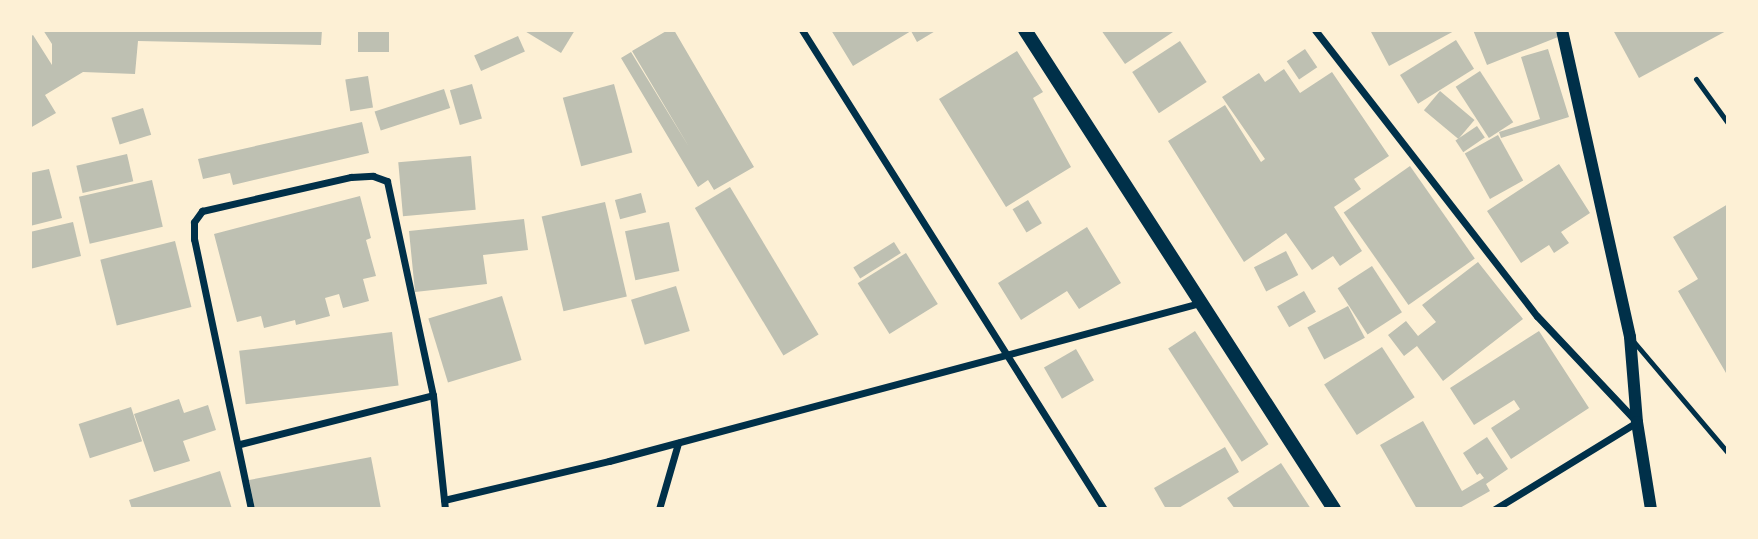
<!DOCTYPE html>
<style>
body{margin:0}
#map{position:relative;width:1758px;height:539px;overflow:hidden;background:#fdf0d5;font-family:"Space Grotesk",sans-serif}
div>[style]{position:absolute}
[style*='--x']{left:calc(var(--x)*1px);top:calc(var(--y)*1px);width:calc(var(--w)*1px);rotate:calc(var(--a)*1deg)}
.building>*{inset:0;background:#bec0b2;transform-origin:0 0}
.service>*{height:5px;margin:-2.5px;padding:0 2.5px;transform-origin:2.5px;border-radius:2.5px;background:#003049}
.minor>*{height:7px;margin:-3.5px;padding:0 3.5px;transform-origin:3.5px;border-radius:3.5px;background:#003049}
.tertiary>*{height:12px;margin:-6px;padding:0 6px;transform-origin:6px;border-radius:6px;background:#003049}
.secondary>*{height:14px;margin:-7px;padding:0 7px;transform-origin:7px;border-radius:7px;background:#003049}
span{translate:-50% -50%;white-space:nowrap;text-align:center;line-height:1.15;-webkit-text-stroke:5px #fdf0d5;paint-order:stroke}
.frame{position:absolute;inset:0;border:32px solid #fdf0d5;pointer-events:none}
</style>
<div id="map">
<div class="building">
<i style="clip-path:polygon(43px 30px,322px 30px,321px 45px,138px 41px,135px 74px,83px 72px,45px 95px,56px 113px,30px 128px,30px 37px,33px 35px,52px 65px,52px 44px)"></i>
<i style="left:358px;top:30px;width:31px;height:22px"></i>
<i style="clip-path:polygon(523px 30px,575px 30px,561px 53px)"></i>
<i style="clip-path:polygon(668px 30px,674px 30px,754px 167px,714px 190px,708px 180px,698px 187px,621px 58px,631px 52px,689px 147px,632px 51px)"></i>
<i style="clip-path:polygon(831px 30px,937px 30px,917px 42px,911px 31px,853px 66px)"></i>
<i style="clip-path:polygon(1101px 30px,1176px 30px,1125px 64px)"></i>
<i style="clip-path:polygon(1370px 30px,1456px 30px,1389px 66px)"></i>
<i style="clip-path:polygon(1473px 30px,1555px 30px,1558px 37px,1487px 65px)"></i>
<i style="clip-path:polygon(1613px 30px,1728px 30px,1639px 78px)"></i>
<i style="left:518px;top:36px;width:17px;height:48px;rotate:66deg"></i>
<i style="left:1456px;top:40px;width:34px;height:66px;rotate:58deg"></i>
<i style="left:1180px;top:41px;width:49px;height:57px;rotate:57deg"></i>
<i style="left:1305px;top:49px;width:22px;height:22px;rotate:56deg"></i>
<i style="clip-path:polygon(1548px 49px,1569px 117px,1501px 138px,1499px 132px,1540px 119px,1521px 57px)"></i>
<i style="clip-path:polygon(1017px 51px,1043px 92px,1033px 98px,1071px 167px,1006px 207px,939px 99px)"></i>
<i style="clip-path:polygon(1284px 69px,1300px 93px,1332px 72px,1389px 156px,1354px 179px,1361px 189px,1334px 207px,1362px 251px,1340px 266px,1333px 256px,1312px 270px,1286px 233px,1244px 262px,1168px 141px,1225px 105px,1261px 162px,1265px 159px,1222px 97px,1259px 73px,1265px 82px)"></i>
<i style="left:1480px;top:71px;width:61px;height:29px;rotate:57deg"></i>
<i style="left:368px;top:76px;width:32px;height:23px;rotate:81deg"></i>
<i style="left:472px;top:84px;width:36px;height:23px;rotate:74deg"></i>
<i style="left:614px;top:84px;width:71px;height:53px;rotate:75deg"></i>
<i style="left:444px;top:89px;width:20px;height:73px;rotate:72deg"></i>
<i style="left:1440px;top:91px;width:45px;height:25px;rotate:40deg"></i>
<i style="left:143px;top:108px;width:28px;height:33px;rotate:73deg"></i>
<i style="clip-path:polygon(362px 122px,369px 153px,233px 185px,230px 173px,203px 179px,198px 159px)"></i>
<i style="left:1477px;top:126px;width:14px;height:26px;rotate:56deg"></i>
<i style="left:1498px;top:135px;width:52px;height:38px;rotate:61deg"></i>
<i style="left:127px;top:154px;width:28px;height:52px;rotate:77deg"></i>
<i style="left:471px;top:156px;width:54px;height:73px;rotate:85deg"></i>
<i style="clip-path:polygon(1559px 164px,1590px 213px,1561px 232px,1569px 243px,1554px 253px,1549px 245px,1521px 263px,1487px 211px)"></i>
<i style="left:1410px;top:166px;width:113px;height:81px;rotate:55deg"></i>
<i style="clip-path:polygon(49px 169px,62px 218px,30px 226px,30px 173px)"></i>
<i style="left:152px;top:180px;width:48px;height:75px;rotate:77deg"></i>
<i style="left:730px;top:187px;width:172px;height:41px;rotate:59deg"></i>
<i style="left:641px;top:193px;width:20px;height:27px;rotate:75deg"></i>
<i style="clip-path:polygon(360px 196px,371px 238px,366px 240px,376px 276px,363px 279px,369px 301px,343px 308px,339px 294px,325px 298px,330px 316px,296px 325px,295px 320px,264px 328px,261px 316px,237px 322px,214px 234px)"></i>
<i style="left:1028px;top:200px;width:27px;height:18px;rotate:59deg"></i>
<i style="left:605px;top:202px;width:97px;height:65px;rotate:77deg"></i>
<i style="clip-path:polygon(1728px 204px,1728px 372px,1726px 373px,1678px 291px,1698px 279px,1673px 237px)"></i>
<i style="clip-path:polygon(524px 219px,528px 250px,483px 255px,487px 284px,415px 292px,409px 231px)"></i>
<i style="clip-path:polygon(73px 222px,81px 256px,30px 269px,30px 232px)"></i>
<i style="left:669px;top:222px;width:50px;height:45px;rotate:78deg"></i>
<i style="clip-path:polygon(1087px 227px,1121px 283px,1079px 309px,1067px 291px,1021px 320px,998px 283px)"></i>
<i style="left:175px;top:241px;width:68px;height:77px;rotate:76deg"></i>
<i style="left:894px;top:242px;width:13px;height:48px;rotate:58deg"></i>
<i style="left:1286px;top:251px;width:27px;height:36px;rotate:63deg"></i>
<i style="left:906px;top:253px;width:60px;height:57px;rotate:58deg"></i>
<i style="clip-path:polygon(1478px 262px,1523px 319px,1443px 381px,1417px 346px,1404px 356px,1388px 335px,1406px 321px,1418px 336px,1436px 322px,1422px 305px)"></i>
<i style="left:1372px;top:266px;width:55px;height:41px;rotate:57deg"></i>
<i style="left:676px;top:286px;width:47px;height:47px;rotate:73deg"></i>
<i style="left:1304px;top:291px;width:24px;height:31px;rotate:60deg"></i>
<i style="left:502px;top:296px;width:67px;height:77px;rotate:73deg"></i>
<i style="left:1348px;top:306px;width:36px;height:46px;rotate:62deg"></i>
<i style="left:1195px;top:331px;width:135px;height:32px;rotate:57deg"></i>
<i style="clip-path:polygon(1539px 331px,1589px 408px,1511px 459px,1491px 428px,1520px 409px,1514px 400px,1474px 425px,1450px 388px)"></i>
<i style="left:392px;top:332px;width:54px;height:154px;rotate:83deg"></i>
<i style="left:1382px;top:347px;width:60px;height:69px;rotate:57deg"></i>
<i style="left:1076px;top:349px;width:36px;height:37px;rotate:60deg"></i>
<i style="clip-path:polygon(179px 399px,184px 413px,208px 405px,216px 430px,183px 441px,190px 461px,154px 472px,134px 414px)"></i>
<i style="left:131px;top:407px;width:36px;height:55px;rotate:72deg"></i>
<i style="clip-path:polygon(1423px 421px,1462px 491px,1484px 478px,1480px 473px,1477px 475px,1463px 453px,1487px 437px,1508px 469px,1486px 484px,1490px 491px,1458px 509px,1417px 509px,1380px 445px)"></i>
<i style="clip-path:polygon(1225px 447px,1239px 472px,1177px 509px,1166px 509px,1154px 488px)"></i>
<i style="clip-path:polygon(371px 457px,381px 509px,255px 509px,249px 480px)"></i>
<i style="clip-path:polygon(1281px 463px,1311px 509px,1235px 509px,1227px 498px)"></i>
<i style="clip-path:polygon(220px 471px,232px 509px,132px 509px,129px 500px)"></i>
</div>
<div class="service">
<i style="--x:1696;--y:79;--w:54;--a:54"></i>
<i style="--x:1634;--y:342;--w:145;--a:49.7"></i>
</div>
<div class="minor">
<i style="--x:802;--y:30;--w:566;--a:57.77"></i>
<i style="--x:1315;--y:30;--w:362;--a:52.2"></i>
<i style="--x:1537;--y:316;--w:146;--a:46.7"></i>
<i style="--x:1637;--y:422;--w:167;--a:148.5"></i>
<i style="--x:240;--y:444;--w:199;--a:-14.2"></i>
<i style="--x:444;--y:500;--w:170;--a:-13.3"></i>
<i style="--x:609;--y:461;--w:612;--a:-14.97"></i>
<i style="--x:251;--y:509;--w:276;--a:-101.9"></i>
<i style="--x:194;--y:239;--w:17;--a:-90"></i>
<i style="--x:194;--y:222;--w:14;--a:-54"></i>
<i style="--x:202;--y:211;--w:153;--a:-12.9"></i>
<i style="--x:351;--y:177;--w:22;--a:-3"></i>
<i style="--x:373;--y:176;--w:15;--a:20"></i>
<i style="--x:387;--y:181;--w:219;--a:77.9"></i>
<i style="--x:433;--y:395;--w:115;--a:84"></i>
<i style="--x:659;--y:509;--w:69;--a:-73.9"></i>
</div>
<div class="tertiary">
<i style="--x:1562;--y:30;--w:314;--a:77.5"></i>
<i style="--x:1630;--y:337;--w:85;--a:85.3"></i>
<i style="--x:1637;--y:422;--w:88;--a:80.9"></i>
</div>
<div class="secondary">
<i style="--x:1025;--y:30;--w:570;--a:57.17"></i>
</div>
<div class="frame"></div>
</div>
